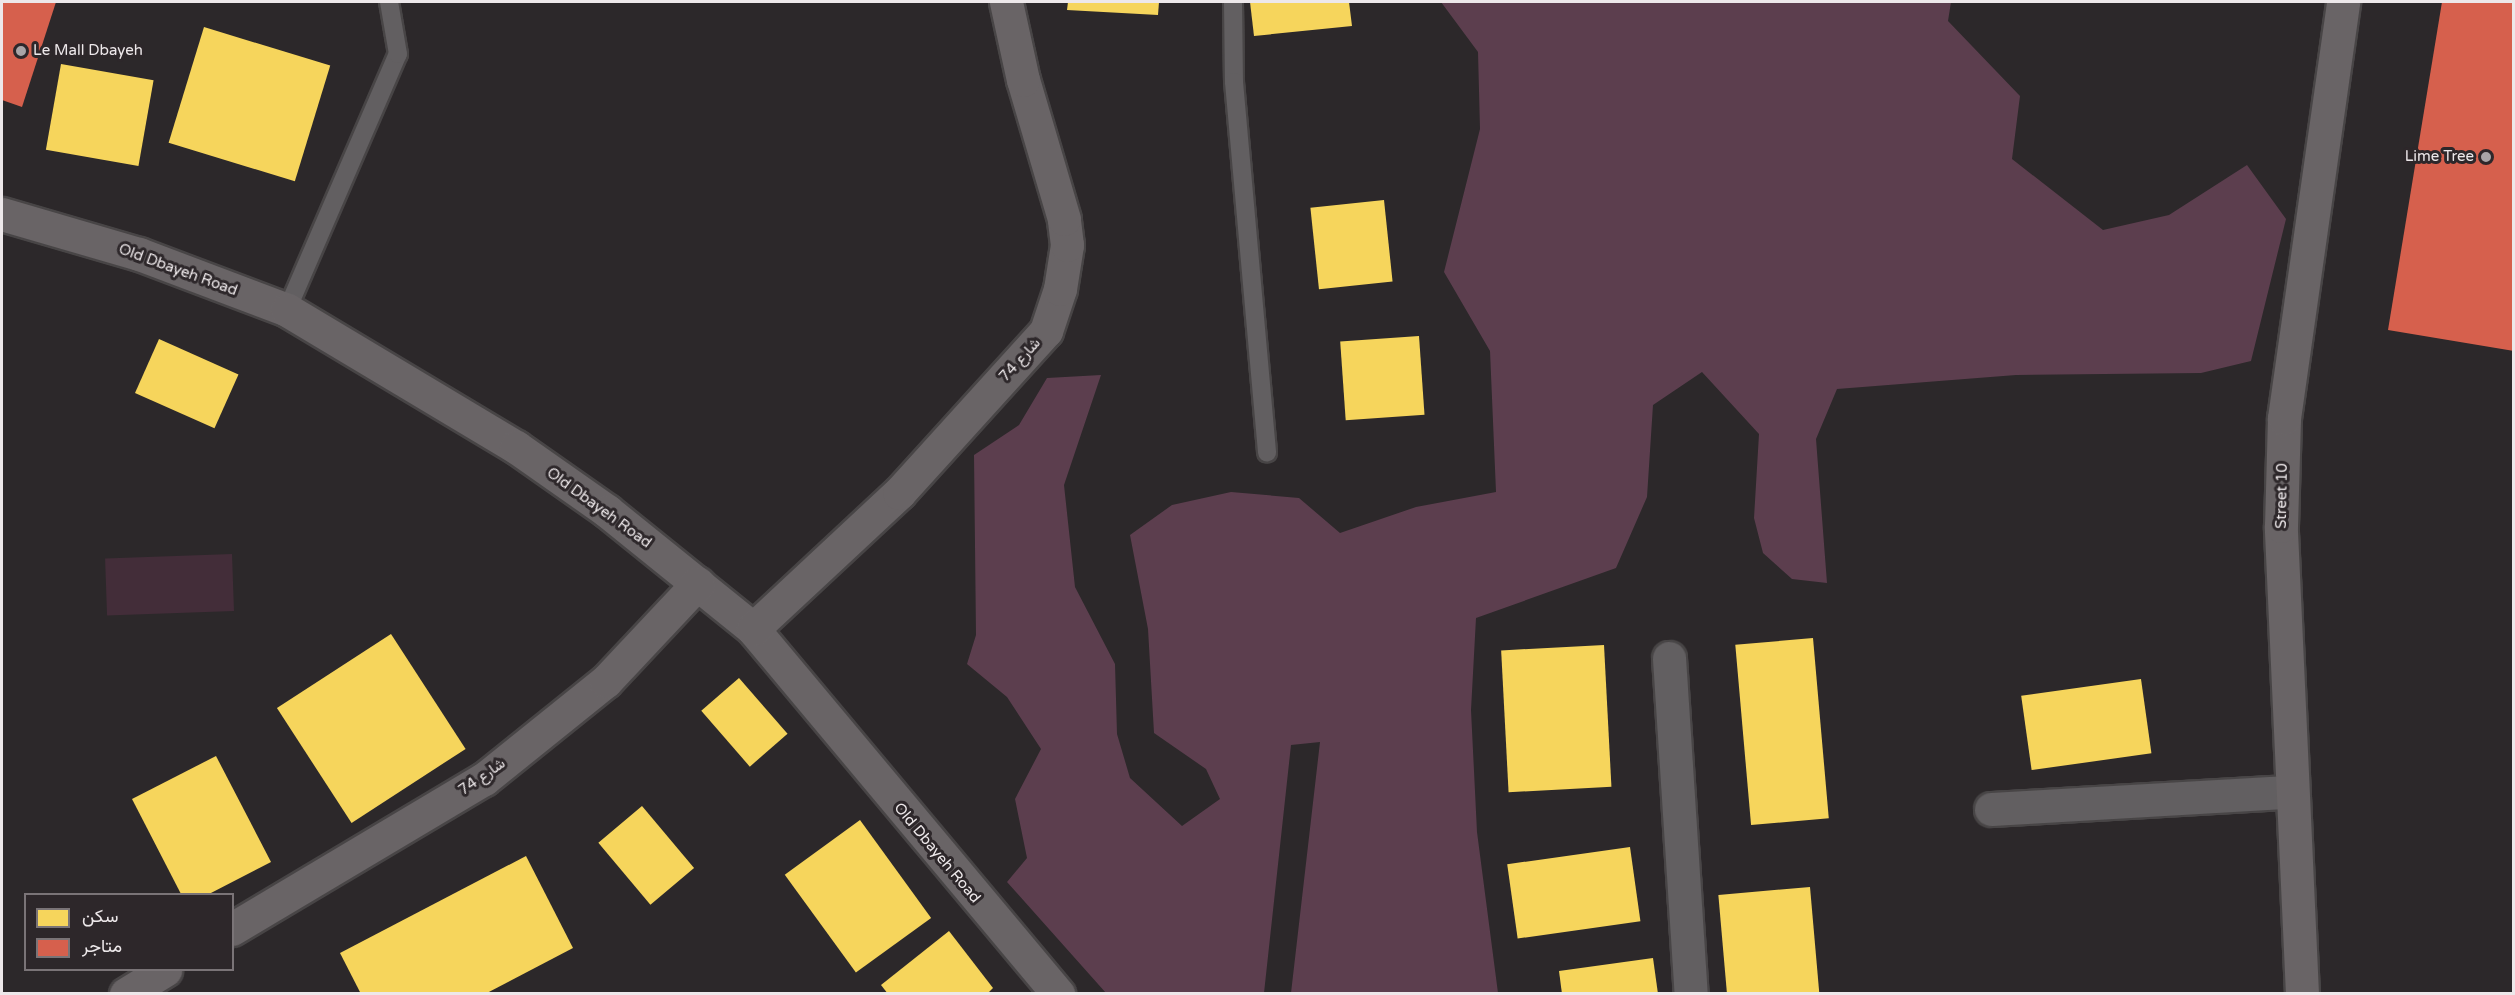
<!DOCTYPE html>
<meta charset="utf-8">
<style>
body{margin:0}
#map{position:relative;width:2515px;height:995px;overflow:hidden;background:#2c282a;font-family:"Varela Round",Vazirmatn,sans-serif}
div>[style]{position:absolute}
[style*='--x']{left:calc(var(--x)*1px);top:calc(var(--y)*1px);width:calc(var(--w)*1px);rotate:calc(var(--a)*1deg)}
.green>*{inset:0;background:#432d39;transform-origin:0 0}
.forest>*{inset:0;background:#5c3e4e}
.homes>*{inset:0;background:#f6d55c;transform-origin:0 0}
.shops>*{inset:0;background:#d6604d}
.roads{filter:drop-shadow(2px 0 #484546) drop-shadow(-2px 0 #484546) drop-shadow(0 2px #484546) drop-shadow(0 -2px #484546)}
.lane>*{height:18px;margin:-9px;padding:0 9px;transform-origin:9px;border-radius:9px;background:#625f61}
.street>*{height:33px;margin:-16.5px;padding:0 16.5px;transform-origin:16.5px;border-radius:16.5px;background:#625f61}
.secondary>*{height:33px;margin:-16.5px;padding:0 16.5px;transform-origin:16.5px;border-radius:16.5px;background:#696466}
.dots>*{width:16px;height:16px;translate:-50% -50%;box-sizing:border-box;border:3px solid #2d272a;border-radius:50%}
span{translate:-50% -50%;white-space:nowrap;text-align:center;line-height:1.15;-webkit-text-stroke:6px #2d272a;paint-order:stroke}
.poi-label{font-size:15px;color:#ede8ea}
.left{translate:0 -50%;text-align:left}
.right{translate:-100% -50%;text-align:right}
.street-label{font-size:15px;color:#ede8ea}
.frame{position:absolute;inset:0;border:3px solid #ede8ea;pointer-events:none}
.legend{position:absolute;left:24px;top:893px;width:210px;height:78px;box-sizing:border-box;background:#2d272a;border:2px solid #7a7477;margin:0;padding:8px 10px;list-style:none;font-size:18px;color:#ede8ea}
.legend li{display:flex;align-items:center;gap:12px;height:30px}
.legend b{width:30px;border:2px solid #7a7477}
</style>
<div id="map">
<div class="green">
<i style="left:232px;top:554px;width:57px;height:127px;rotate:88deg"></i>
</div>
<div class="forest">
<i style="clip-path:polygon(1441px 2px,1951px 2px,1948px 21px,2020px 96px,2012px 159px,2103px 230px,2169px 215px,2247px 165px,2286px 219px,2251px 361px,2201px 373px,2016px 375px,1837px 389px,1816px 439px,1827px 583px,1792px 579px,1763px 553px,1754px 518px,1759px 434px,1702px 372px,1653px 405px,1647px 497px,1616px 568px,1476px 618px,1471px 710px,1477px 832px,1498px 993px,1291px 993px,1320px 742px,1291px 745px,1264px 993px,1106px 993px,1007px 882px,1027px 858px,1015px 799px,1041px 749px,1007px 697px,967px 664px,976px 635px,974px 455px,1019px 425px,1047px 378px,1101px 375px,1064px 485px,1075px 587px,1115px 664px,1117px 734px,1130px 778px,1182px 826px,1220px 799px,1206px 769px,1154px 733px,1148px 629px,1130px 535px,1172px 505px,1231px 492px,1299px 498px,1340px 533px,1416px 507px,1496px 492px,1490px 351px,1444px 272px,1480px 129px,1478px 52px)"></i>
</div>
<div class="homes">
<i style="clip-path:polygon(1068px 2px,1159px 2px,1158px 15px,1067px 10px)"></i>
<i style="clip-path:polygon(1250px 2px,1349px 2px,1352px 26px,1254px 36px)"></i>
<i style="left:204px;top:27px;width:132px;height:121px;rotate:17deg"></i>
<i style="left:61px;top:64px;width:94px;height:87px;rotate:10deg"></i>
<i style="left:1384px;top:200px;width:82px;height:74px;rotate:84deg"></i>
<i style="left:1419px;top:336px;width:79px;height:79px;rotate:86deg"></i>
<i style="left:159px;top:339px;width:87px;height:59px;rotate:24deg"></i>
<i style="left:391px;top:634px;width:137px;height:136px;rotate:57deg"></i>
<i style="left:1813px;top:638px;width:181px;height:78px;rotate:85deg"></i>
<i style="left:1604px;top:645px;width:142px;height:103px;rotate:87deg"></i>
<i style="left:739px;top:678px;width:74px;height:50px;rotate:49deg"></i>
<i style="left:2141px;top:679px;width:75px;height:121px;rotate:82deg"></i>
<i style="clip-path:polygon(216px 756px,271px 862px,209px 894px,181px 894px,132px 799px)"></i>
<i style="left:642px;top:806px;width:81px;height:57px;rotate:50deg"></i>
<i style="left:860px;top:820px;width:121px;height:93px;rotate:54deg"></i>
<i style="left:1630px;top:847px;width:75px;height:124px;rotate:82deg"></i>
<i style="clip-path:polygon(526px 856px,573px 948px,485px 994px,361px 994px,340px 953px)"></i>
<i style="left:1810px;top:887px;width:107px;height:92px;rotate:85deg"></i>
<i style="clip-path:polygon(949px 931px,993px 988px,987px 994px,888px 994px,881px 985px)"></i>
<i style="clip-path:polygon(1653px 958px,1658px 994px,1562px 994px,1559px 971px)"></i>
</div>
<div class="shops">
<i style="clip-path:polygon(2px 2px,56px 2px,22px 107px,2px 100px)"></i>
<i style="clip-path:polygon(2442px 2px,2514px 2px,2514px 351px,2388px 330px)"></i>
</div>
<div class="roads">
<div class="lane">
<i style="--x:1233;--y:2;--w:80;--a:89.3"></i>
<i style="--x:1234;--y:82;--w:372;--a:84.9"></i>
<i style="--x:287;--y:310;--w:279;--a:-66.6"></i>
<i style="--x:398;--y:54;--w:53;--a:-99.8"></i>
</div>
<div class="street">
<i style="--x:1669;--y:658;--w:337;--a:86.3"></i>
<i style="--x:1991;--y:809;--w:298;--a:-3.3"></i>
</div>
<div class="secondary">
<i style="--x:2;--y:214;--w:143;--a:16.3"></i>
<i style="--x:139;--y:254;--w:158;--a:20.7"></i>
<i style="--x:287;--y:310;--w:267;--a:30.9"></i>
<i style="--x:516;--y:447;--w:111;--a:35.1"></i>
<i style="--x:607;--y:511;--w:188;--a:38.9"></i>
<i style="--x:753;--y:629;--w:476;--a:50.1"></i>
<i style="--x:753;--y:629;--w:200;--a:-43"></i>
<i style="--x:899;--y:493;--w:219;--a:-47.8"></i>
<i style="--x:1046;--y:331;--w:44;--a:-71.6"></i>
<i style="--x:1060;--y:289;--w:45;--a:-81"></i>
<i style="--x:1067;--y:245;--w:26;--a:-97"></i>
<i style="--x:1064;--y:219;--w:145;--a:-106.4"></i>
<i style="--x:1023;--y:80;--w:80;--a:-102.3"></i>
<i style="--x:232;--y:929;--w:293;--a:-30.8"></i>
<i style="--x:484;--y:779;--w:156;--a:-38.8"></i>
<i style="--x:606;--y:681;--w:134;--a:-46.8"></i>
<i style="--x:126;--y:994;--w:46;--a:-31.6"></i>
<i style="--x:2302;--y:994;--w:468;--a:-92.6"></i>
<i style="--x:2281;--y:526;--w:108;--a:-88.4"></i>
<i style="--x:2284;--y:418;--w:420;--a:-81.9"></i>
</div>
</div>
<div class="dots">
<i style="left:21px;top:51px;background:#a9a5a7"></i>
<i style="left:2486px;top:157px;background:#a9a5a7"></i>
</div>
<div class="poi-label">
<span class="left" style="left:33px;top:51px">Le Mall Dbayeh</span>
<span class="right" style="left:2474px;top:157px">Lime Tree</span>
</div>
<div class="street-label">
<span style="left:178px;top:270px;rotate:20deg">Old Dbayeh Road</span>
<span style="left:1020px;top:360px;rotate:-48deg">شارع 74</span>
<span style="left:2282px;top:496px;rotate:-89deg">Street 10</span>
<span style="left:599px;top:508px;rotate:36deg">Old Dbayeh Road</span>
<span style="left:482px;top:777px;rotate:-35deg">شارع 74</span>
<span style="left:937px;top:853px;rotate:50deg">Old Dbayeh Road</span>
</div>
<div class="frame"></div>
<ul class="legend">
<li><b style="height:16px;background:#f6d55c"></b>سكن</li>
<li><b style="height:16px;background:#d6604d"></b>متاجر</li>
</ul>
</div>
